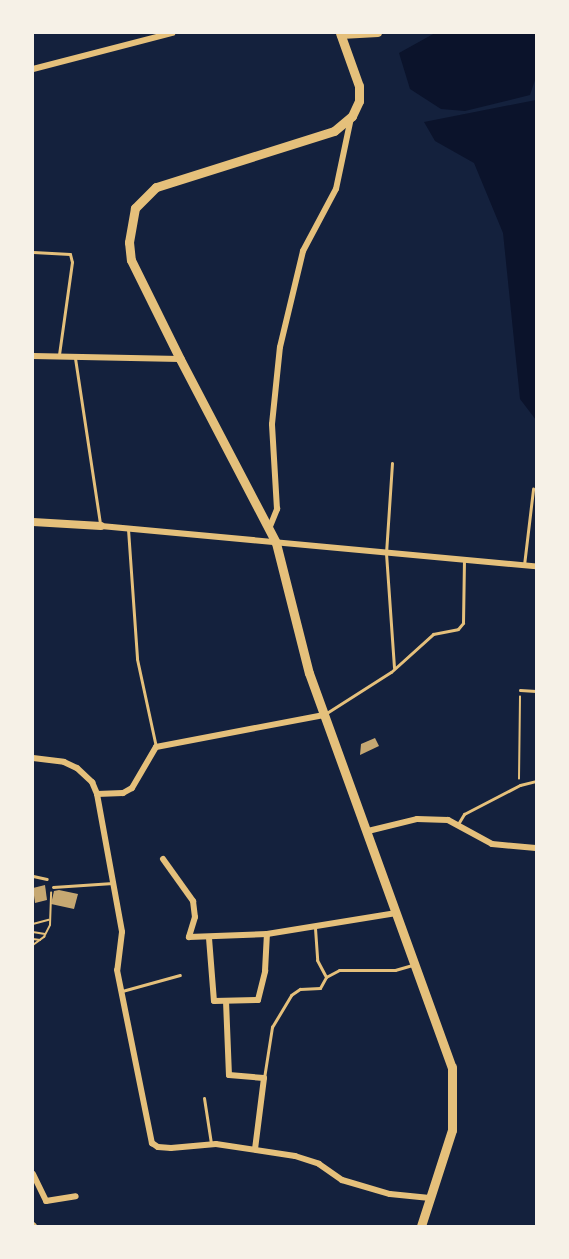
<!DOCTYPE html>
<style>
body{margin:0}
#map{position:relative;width:569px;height:1259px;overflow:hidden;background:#14213d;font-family:"Roboto Condensed",sans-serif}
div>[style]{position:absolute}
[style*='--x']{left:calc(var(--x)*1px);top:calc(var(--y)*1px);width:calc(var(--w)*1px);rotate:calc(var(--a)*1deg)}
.water>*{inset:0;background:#0b132b}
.building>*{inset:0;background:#c6a872}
.path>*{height:1.5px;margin:-0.75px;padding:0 0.75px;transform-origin:0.75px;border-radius:0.75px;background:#e5c07b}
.service>*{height:3px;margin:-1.5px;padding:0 1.5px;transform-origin:1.5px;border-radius:1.5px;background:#e5c07b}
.minor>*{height:6px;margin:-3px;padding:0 3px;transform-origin:3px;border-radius:3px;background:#e5c07b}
.tertiary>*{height:8px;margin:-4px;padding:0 4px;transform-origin:4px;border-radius:4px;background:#e5c07b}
.primary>*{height:9px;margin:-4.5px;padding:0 4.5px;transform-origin:4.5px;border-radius:4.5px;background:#e5c07b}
span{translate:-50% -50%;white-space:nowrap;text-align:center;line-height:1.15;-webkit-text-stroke:6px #f6f1e7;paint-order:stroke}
.frame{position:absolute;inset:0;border:34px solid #f6f1e7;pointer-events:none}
</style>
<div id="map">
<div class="water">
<i style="clip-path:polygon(435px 33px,536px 33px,536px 77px,530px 95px,465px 111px,441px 109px,410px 89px,399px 53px)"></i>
<i style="clip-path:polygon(536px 100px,536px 420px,520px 399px,503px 233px,474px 163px,435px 141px,424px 122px)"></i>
</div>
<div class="building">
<i style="clip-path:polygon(375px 738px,379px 746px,360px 755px,361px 744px)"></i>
<i style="clip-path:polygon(45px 885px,47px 900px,35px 903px,33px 888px)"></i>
<i style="clip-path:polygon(59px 890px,78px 894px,74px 909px,51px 904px,54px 891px)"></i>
</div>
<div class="path">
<i style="--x:519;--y:779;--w:82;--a:-89.3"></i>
<i style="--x:33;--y:924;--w:16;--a:-15"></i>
<i style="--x:33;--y:932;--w:12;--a:9"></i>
<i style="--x:33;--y:939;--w:7;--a:8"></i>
<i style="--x:33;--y:945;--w:14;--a:-36"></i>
<i style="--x:44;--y:937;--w:13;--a:-63"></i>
<i style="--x:50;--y:925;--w:32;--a:-88"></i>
</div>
<div class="service">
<i style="--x:33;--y:252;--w:37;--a:3"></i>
<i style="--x:70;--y:254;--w:8;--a:76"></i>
<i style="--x:72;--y:262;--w:94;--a:98"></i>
<i style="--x:75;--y:358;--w:168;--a:81.4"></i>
<i style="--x:392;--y:463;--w:90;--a:93.8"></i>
<i style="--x:386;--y:553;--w:115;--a:86"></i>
<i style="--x:128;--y:529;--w:130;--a:86"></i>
<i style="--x:137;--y:659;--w:90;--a:77.8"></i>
<i style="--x:524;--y:565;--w:77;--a:-83.2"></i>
<i style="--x:520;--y:690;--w:16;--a:4"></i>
<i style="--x:325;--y:714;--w:78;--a:-32.5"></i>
<i style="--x:391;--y:672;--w:57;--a:-42.1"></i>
<i style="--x:433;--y:634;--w:25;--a:-11"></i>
<i style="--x:458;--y:629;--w:8;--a:-50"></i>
<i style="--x:463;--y:623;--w:63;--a:-89.1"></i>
<i style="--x:458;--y:824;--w:12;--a:-59"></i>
<i style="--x:464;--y:814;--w:63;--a:-27.4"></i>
<i style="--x:520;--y:785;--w:16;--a:-14"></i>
<i style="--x:33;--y:876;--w:14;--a:12"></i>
<i style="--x:53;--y:887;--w:60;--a:-3.8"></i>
<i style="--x:315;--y:928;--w:32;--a:86"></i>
<i style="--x:317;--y:960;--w:19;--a:62"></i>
<i style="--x:122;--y:991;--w:60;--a:-15.4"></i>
<i style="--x:264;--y:1078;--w:52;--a:-81.1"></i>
<i style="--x:272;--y:1027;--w:37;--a:-59"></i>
<i style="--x:291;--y:995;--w:11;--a:-34"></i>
<i style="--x:300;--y:989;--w:20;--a:-3"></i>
<i style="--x:320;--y:988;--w:13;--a:-61"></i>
<i style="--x:326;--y:977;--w:15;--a:-28"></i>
<i style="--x:339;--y:970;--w:56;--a:0"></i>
<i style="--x:395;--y:970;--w:18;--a:-16"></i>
<i style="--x:204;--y:1098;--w:46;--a:81.2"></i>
</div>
<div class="minor">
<i style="--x:33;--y:69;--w:144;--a:-14.5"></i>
<i style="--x:33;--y:356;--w:147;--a:1.2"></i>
<i style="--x:101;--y:526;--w:437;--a:5.3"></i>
<i style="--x:269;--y:529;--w:22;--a:-68"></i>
<i style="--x:277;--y:509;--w:85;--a:-93.4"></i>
<i style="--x:272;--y:424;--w:77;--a:-84.1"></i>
<i style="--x:280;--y:347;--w:99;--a:-76.5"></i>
<i style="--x:303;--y:251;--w:70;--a:-62"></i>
<i style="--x:336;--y:189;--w:73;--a:-78.1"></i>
<i style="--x:33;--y:758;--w:31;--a:7"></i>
<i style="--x:64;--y:762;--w:14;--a:25"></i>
<i style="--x:77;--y:768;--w:21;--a:43"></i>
<i style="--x:92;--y:782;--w:13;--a:67"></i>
<i style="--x:97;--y:794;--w:140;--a:79.7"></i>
<i style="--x:122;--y:932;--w:38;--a:97"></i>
<i style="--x:117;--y:970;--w:177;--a:78.6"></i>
<i style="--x:152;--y:1143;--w:7;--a:34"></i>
<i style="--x:158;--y:1147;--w:13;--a:4"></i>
<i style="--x:171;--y:1148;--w:45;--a:-5.1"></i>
<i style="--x:216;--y:1144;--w:80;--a:8.6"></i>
<i style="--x:295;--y:1156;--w:25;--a:18"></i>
<i style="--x:319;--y:1164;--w:28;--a:35"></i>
<i style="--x:342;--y:1180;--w:50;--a:16.3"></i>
<i style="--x:390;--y:1194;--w:40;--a:5.7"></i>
<i style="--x:97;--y:794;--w:26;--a:-2"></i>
<i style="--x:123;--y:793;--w:10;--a:-29"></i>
<i style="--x:132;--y:788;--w:48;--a:-59.7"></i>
<i style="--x:156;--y:747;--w:171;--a:-10.8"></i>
<i style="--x:368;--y:831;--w:50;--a:-13.8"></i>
<i style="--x:417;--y:819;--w:31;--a:2"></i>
<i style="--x:448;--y:820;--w:50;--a:28.6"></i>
<i style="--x:492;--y:844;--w:44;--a:5.2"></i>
<i style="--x:163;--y:859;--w:52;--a:54.5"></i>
<i style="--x:193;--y:901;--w:16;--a:83"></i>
<i style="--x:195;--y:917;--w:21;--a:107"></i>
<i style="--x:189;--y:937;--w:78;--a:-2.2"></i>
<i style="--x:267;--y:934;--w:131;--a:-9.2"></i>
<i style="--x:209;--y:938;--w:63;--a:85.5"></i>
<i style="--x:214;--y:1001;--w:44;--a:-1.3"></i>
<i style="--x:258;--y:1000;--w:30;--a:-76"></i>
<i style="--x:265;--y:971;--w:37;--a:-87"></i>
<i style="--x:226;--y:1001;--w:74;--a:87.7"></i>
<i style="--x:229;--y:1075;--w:35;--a:5"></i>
<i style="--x:264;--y:1078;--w:72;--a:97.2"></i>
<i style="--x:33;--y:1174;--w:30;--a:64"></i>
<i style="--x:46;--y:1201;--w:30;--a:-9"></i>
<i style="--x:33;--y:1225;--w:1;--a:45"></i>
</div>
<div class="tertiary">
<i style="--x:341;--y:35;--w:37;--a:-3"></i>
<i style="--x:33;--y:522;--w:68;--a:3.4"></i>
</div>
<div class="primary">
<i style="--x:340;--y:33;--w:56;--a:70.3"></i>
<i style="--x:359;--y:86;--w:15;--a:90"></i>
<i style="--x:359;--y:101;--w:17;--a:115"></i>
<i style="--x:352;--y:116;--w:23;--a:140"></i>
<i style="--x:334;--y:131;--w:187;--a:162.5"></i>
<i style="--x:156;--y:187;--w:30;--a:135"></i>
<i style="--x:135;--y:208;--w:35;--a:100"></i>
<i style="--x:129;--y:242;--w:18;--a:84"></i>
<i style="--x:131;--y:260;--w:110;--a:63.7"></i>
<i style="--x:180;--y:359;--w:208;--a:62.4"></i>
<i style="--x:276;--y:543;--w:134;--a:75.8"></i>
<i style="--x:309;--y:673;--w:419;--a:70.1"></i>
<i style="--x:452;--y:1067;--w:63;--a:90"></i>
<i style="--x:452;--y:1130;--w:101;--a:107.9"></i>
</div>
<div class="frame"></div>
</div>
